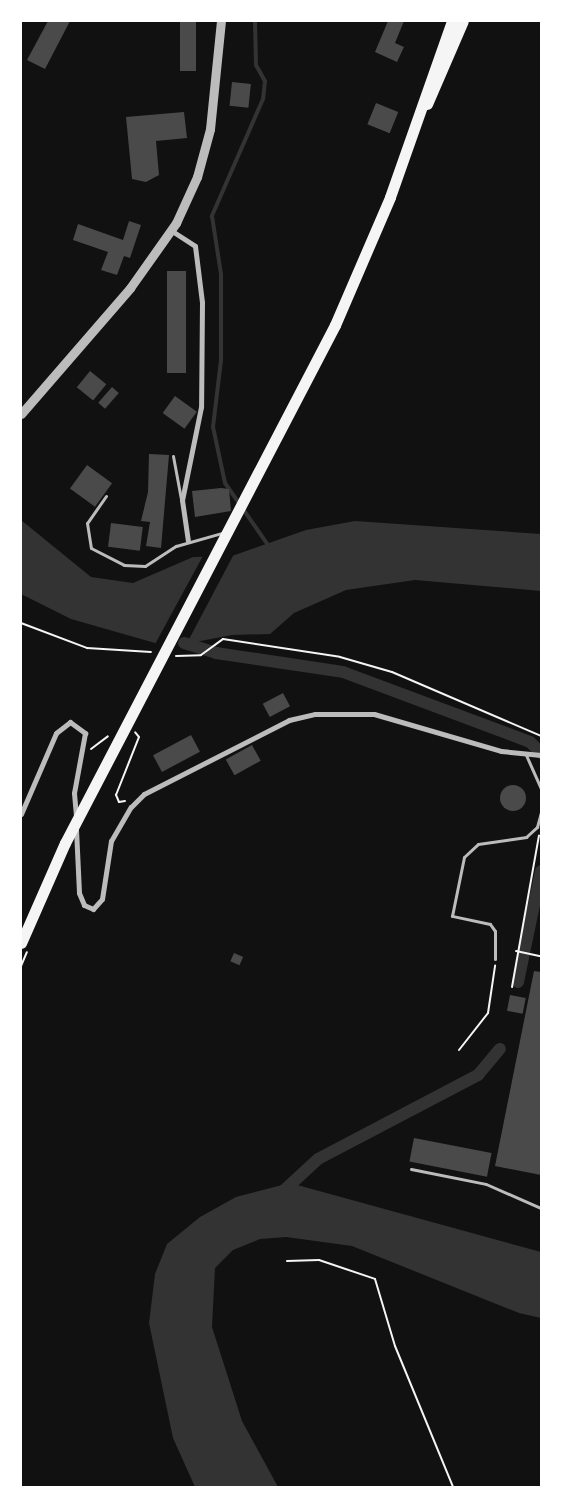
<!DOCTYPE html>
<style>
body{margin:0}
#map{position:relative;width:562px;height:1508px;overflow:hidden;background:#111;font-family:Barlow,sans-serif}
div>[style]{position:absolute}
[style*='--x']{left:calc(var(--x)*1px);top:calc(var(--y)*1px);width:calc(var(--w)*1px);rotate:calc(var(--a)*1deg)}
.water>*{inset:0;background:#333}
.pier>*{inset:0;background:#111}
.stream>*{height:4px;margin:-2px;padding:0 2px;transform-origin:2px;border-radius:2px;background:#333}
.canal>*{height:12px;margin:-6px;padding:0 6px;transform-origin:6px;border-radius:6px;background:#333}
.building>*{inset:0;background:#4a4a4a;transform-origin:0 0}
.round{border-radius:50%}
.path>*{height:2px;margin:-1px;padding:0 1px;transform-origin:1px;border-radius:1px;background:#f5f5f5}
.service>*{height:3px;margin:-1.5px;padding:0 1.5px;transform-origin:1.5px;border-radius:1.5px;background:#bcbcbc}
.minor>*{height:5px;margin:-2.5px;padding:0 2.5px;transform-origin:2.5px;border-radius:2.5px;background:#bcbcbc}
.tertiary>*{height:9px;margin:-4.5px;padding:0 4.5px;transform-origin:4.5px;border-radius:4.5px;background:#bcbcbc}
.primary>*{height:11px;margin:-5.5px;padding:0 5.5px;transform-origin:5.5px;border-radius:5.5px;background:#f5f5f5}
span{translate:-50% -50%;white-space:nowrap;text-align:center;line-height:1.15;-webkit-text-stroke:4.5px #fff;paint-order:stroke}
.frame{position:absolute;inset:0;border:22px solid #fff;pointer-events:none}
</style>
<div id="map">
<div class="water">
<i style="clip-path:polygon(21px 520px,91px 577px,133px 583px,193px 557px,232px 556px,306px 530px,355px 521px,541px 534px,541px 591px,415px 580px,346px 590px,294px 613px,270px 634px,232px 635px,169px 647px,71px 619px,21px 594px)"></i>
<i style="clip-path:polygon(290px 1183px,541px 1252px,541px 1318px,519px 1313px,352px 1246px,286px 1237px,260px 1239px,233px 1250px,215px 1268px,212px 1327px,242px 1421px,278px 1487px,195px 1487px,173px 1438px,149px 1323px,155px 1274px,167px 1244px,200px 1217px,236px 1197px)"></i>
</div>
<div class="pier">
<i style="clip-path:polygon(235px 552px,186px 645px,169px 650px,154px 646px,204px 554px)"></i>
</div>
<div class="stream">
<i style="--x:255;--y:21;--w:44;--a:88.7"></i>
<i style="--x:256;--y:65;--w:18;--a:61"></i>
<i style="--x:265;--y:81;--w:18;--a:96"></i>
<i style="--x:263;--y:99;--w:128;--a:113.6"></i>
<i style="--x:212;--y:216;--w:59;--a:81.2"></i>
<i style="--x:221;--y:274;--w:86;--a:90"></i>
<i style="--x:221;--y:360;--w:67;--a:96.8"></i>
<i style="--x:213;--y:427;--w:57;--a:77.9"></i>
<i style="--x:225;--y:483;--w:75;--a:55.3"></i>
</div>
<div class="canal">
<i style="--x:184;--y:643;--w:34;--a:17"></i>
<i style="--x:216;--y:653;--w:128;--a:8.5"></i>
<i style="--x:343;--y:672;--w:200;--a:20.5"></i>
<i style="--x:530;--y:742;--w:16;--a:45"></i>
<i style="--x:518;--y:982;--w:113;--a:-78.3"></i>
<i style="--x:278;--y:1196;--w:54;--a:-42.8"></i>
<i style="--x:318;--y:1159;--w:181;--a:-27.7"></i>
<i style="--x:478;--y:1075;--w:34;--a:-50"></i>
</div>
<div class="building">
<i style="clip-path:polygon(48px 21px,70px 21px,45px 69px,27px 60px)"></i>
<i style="left:180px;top:21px;width:16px;height:50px"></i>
<i style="clip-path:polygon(388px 21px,404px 21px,395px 43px,404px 47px,397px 62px,375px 52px)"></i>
<i style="left:232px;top:82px;width:19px;height:24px;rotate:6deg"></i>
<i style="left:376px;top:103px;width:24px;height:23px;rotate:22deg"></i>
<i style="clip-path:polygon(184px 112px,187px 138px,156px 141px,159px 175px,146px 182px,132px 179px,126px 117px)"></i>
<i style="clip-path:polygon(129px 221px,141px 225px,130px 258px,124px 256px,117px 275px,101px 270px,108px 252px,73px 240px,78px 224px,123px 240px)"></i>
<i style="left:167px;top:271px;width:19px;height:102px"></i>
<i style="left:90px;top:371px;width:21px;height:21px;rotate:39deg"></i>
<i style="left:112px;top:387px;width:9px;height:21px;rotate:41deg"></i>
<i style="left:175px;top:396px;width:27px;height:21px;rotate:36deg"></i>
<i style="clip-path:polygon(149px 454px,169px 455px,161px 548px,146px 546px,150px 522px,141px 521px,148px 492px)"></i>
<i style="left:87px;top:465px;width:31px;height:29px;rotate:36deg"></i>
<i style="clip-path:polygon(221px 488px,229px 489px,231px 511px,195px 517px,192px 491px)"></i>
<i style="left:111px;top:523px;width:32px;height:24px;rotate:7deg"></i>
<i style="left:283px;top:693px;width:15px;height:23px;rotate:62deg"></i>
<i style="left:191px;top:735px;width:19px;height:43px;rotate:62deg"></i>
<i style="left:252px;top:745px;width:18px;height:30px;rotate:61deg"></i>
<i class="round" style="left:500px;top:785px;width:26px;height:26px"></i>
<i style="left:234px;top:953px;width:10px;height:9px;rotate:24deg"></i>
<i style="clip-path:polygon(534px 971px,541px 972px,541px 1175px,495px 1166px)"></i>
<i style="left:510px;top:995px;width:16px;height:16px;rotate:11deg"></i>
<i style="left:414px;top:1138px;width:79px;height:24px;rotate:11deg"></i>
</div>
<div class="path">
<i style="--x:21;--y:623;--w:71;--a:20.7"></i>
<i style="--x:87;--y:648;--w:64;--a:3.6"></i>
<i style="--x:176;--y:656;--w:25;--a:-2"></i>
<i style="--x:201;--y:655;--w:27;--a:-36"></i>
<i style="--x:223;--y:639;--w:118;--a:8.7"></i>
<i style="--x:340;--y:657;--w:54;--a:16.1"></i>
<i style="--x:392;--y:672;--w:162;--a:23.2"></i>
<i style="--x:91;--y:749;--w:21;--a:-37"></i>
<i style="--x:125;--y:801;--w:6;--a:171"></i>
<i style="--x:119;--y:802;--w:8;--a:-113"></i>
<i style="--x:116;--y:795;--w:62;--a:-68.4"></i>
<i style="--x:139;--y:737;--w:6;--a:-129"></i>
<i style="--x:516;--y:951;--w:25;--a:12"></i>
<i style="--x:21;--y:966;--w:15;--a:-67"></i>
<i style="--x:512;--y:987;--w:154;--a:-79.9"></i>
<i style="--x:459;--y:1050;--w:47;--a:-51.9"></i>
<i style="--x:488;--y:1013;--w:48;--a:-81.5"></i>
<i style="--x:287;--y:1261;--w:32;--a:-2"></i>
<i style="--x:319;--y:1260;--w:59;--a:18.7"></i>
<i style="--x:375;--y:1279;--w:70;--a:73.4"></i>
<i style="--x:395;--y:1346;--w:152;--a:67.6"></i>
</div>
<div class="service">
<i style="--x:173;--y:456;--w:44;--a:79.5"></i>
<i style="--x:106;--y:496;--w:33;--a:125"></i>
<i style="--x:87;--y:523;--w:25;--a:81"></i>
<i style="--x:91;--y:548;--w:37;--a:27"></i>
<i style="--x:124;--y:565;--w:21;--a:3"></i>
<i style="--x:145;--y:566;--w:37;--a:-33"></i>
<i style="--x:176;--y:546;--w:48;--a:-15.8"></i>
<i style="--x:526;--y:755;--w:36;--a:66"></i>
<i style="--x:495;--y:959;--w:28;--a:-90"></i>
<i style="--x:495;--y:931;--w:9;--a:-126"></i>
<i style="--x:490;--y:924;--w:39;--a:-168"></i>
<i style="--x:452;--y:916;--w:60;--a:-78.5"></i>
<i style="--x:464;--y:857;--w:19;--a:-43"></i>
<i style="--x:478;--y:844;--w:49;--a:-8.3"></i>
<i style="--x:526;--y:837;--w:15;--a:-42"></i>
<i style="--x:537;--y:827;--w:16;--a:-75"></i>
<i style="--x:411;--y:1169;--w:76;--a:11.3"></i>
<i style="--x:486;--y:1184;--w:60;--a:23.6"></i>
</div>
<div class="minor">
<i style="--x:172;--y:231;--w:27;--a:33"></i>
<i style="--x:195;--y:246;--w:56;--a:82.9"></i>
<i style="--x:202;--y:302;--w:105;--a:90.5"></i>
<i style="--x:201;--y:407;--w:95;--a:101.5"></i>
<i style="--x:182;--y:500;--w:41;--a:81.7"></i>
<i style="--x:21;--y:814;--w:88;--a:-66.6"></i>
<i style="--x:56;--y:733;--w:18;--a:-38"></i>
<i style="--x:70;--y:722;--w:19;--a:36"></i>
<i style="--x:85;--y:733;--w:61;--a:100.4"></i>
<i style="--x:74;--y:793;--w:25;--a:85"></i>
<i style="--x:76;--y:829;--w:64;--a:87.3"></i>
<i style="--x:79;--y:893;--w:13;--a:67"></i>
<i style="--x:84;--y:905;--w:10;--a:24"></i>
<i style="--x:93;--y:909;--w:13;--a:-48"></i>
<i style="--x:102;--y:899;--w:59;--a:-81.2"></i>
<i style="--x:111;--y:841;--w:39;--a:-60"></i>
<i style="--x:131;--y:807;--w:18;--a:-45"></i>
<i style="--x:144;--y:794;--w:163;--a:-27"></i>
<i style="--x:289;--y:720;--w:27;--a:-13"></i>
<i style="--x:315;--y:714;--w:59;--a:0"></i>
<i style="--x:374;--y:714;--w:132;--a:16.2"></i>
<i style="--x:501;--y:751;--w:40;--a:5.7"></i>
</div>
<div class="tertiary">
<i style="--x:21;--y:414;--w:167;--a:-49.1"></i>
<i style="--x:130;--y:288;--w:80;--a:-54.7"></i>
<i style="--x:176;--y:223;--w:51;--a:-65.5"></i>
<i style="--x:197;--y:177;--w:50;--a:-74.8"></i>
<i style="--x:210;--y:129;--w:109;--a:-84.2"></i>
</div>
<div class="primary">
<i style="--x:427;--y:104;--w:90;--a:-66.6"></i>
<i style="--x:21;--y:943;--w:109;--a:-66.3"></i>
<i style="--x:65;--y:843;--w:584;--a:-62.47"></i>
<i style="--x:335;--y:325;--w:139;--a:-66.7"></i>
<i style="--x:390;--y:197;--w:187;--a:-70.6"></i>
</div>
<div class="frame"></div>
</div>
